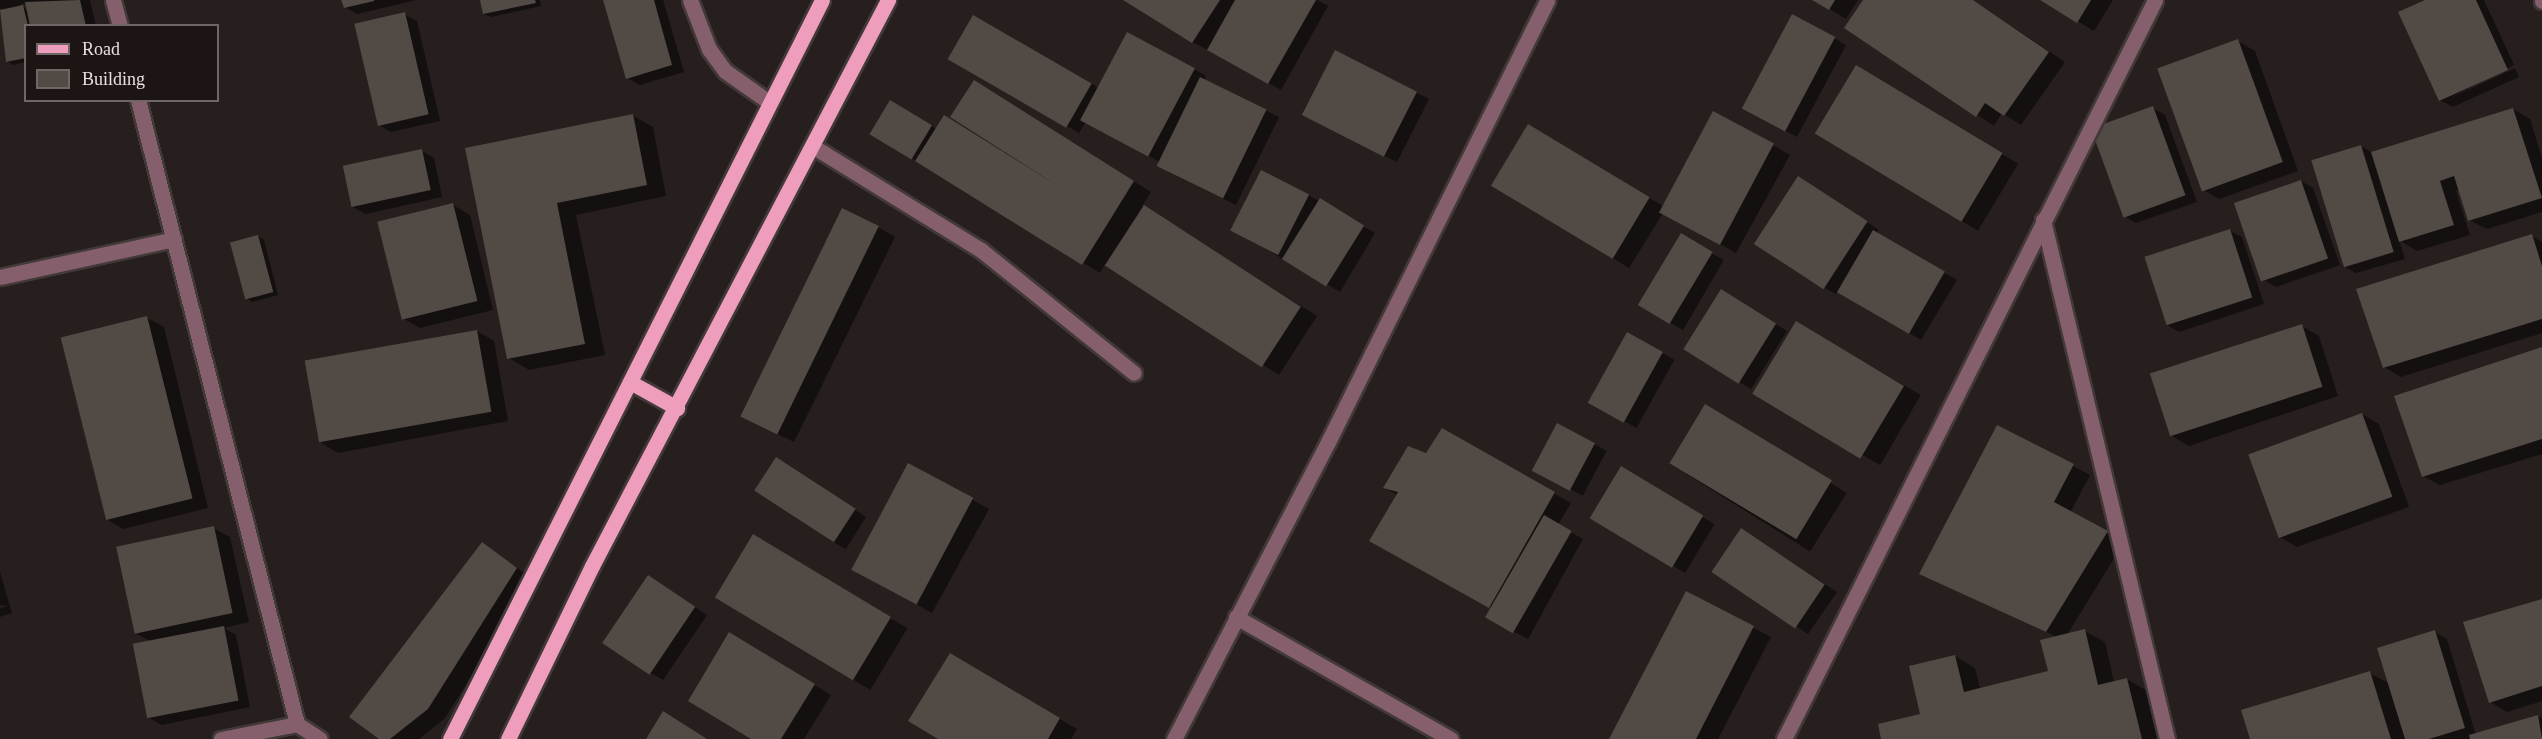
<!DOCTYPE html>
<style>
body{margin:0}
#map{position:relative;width:2542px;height:739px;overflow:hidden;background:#271e1e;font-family:"Times New Roman",serif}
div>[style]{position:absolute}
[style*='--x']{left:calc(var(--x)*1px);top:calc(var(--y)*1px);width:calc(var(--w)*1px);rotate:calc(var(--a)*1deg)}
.shadow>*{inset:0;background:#0007;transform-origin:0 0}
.building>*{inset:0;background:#514a45;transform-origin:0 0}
.roads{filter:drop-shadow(2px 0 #423939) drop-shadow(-2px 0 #423939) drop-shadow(0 2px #423939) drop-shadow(0 -2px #423939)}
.minor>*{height:15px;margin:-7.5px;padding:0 7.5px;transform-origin:7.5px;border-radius:7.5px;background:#865f6d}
.major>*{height:15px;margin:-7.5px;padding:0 7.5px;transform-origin:7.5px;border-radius:7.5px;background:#ee9dbc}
span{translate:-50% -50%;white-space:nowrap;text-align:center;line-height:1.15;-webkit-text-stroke:4.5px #1d1514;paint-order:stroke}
.legend{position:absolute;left:24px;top:24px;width:195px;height:78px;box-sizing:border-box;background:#1d1514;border:2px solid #6e6766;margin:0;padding:8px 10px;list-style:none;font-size:18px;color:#e7e1e1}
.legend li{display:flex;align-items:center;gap:12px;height:30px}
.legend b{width:30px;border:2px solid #6e6766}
</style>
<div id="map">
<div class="shadow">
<i style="clip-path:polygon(evenodd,0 0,90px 0,96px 26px,26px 26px,26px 62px,13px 65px,7px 61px,0 12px,14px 9px,0 9px,0 0,27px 3px,28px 10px,19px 5px,27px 3px)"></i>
<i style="clip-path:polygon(343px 0,416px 0,357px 14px,345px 7px)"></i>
<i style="clip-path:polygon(482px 0,540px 0,541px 6px,491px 17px,484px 14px)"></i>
<i style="clip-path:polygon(605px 0,663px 0,684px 72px,640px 85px,627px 78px)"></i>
<i style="clip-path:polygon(1126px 0,1317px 0,1328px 6px,1281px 90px,1193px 42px)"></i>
<i style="clip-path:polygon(1815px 0,1858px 0,1846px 19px)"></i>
<i style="clip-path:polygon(1865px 0,1973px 0,2065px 62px,2021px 125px,2002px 113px,1994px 126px,1846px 27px)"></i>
<i style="clip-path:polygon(2043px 0,2113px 0,2094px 31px)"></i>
<i style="clip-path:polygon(2428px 0,2484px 0,2514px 65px,2446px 100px,2515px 68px,2519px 77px,2453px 107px,2440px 100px)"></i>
<i style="clip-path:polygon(404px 14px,417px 21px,440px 121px,391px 132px,379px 125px)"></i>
<i style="clip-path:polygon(974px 17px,1099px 88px,1194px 69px,1206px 76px,1204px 80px,1279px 117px,1236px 205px,1170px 173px,1160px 162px,1086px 122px,1079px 133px,950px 59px)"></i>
<i style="clip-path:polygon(1834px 38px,1846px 45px,1797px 137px,1755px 115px)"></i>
<i style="clip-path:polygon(2238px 41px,2255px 51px,2298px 171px,2219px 199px,2202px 189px)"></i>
<i style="clip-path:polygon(1336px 52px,1429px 99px,1397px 162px,1316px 122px)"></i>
<i style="left:1857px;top:67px;width:188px;height:78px;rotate:31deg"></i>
<i style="clip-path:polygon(991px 91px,1151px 192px,1142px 206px,1317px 316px,1279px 375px,1105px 264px,1100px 273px,911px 158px,891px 102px,937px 129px,1005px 153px)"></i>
<i style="clip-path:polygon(2153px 108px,2165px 115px,2197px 202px,2136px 223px,2124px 216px)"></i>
<i style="clip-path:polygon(2513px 109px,2530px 119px,2542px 158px,2542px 212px,2487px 229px,2469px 220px,2460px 189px,2456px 191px,2470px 235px,2417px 251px,2399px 240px,2405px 259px,2356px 273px,2343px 266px,2361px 146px,2373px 153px)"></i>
<i style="clip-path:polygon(632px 115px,653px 127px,666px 196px,576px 215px,605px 355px,529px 370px,509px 358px,467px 149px)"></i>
<i style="clip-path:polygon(1528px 126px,1663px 206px,1773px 145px,1790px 155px,1736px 253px,1663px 213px,1629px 268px,1492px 185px)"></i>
<i style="clip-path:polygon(422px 151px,434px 158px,442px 197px,366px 214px,353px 207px)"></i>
<i style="clip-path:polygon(2301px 181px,2313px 188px,2340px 265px,2276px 287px,2264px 280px)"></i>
<i style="clip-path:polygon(1811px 185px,1879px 230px,1876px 233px,1957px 280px,1921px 340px,1838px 291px,1836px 294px,1823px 287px)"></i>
<i style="clip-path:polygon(1308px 195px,1375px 233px,1340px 292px,1245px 237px)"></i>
<i style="clip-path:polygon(453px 205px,470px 215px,493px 310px,420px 328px,402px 318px)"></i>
<i style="clip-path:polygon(878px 227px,895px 237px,794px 442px,759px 425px)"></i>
<i style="clip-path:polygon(2229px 230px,2242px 237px,2264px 304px,2179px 332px,2167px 325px)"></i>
<i style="clip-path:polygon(258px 236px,264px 240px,278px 295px,252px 302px,246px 298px)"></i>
<i style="left:1682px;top:236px;width:48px;height:81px;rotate:30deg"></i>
<i style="clip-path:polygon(2532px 236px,2542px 242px,2542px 333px,2401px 377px,2384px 367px)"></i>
<i style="clip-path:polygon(1734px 298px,1787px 331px,1751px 389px,1685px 349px)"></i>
<i style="clip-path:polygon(147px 318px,164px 327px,208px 508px,123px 529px,106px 519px)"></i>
<i style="left:1796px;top:323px;width:144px;height:81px;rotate:30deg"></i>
<i style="clip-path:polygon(2302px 326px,2319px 336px,2338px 396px,2189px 446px,2172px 436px)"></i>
<i style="clip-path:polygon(477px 331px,494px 341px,508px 421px,338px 453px,321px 443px)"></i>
<i style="left:1628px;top:334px;width:53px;height:78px;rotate:29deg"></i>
<i style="clip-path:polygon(2542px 348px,2542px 454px,2440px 485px,2423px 476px)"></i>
<i style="clip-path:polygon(2362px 414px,2379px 424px,2409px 507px,2297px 547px,2280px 537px)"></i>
<i style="left:1722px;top:415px;width:147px;height:69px;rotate:32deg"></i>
<i style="left:1558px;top:425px;width:55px;height:51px;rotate:28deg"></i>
<i style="clip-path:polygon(1998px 427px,2090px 475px,2070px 513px,2124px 542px,2067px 635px,2084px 631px,2105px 642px,2114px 682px,2127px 679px,2147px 691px,2159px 739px,1883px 739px,1922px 715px,1955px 656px,1975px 668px,1980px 689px,2050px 672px,2057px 637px,1921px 574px)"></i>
<i style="clip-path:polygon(1442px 430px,1571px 503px,1558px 525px,1583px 539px,1528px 639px,1501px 625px,1494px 609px,1371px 540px,1397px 495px,1385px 488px,1427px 454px)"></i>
<i style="clip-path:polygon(909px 465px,989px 509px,932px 613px,869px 578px)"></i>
<i style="clip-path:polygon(789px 466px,866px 517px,846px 549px,833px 542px)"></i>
<i style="left:1621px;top:468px;width:109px;height:57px;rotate:31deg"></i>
<i style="clip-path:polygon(213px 528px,230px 537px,249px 622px,224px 628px,236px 635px,250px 707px,162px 725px,149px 718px,152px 642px,137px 634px)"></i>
<i style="left:754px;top:536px;width:179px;height:72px;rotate:31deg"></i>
<i style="clip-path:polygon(1754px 537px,1837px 592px,1808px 634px,1713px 572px)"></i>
<i style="clip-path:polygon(482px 544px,533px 579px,445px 718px,419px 739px,382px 739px)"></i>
<i style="clip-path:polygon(0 572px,12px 613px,0 617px,0 608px,8px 606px,0 605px)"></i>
<i style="clip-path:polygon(660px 584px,707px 615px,663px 680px,651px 673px)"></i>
<i style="clip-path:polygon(1686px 593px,1771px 637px,1718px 739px,1611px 739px)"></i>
<i style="clip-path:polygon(2542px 601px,2542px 701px,2507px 712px,2490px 702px)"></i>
<i style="clip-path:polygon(2435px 632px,2447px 639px,2476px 735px,2538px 716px,2542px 718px,2542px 739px,2251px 739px,2370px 673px,2390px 684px)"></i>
<i style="clip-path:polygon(747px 644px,831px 695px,804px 739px,754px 739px)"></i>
<i style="clip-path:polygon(951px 655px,1077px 729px,1071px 739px,941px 739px)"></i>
</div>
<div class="building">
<i style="clip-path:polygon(80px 0,86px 26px,30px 26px,25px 2px)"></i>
<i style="clip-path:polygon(341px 0,374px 0,374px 1px,344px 8px)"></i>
<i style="clip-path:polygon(480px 0,535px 0,536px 3px,483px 14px)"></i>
<i style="clip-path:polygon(603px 0,654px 0,672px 65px,626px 79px)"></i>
<i style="clip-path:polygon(1123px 0,1220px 0,1192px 43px)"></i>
<i style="clip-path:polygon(1235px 0,1316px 0,1268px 84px,1207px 50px)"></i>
<i style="clip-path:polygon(1812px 0,1835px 0,1829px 10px)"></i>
<i style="clip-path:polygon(1863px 0,1973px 0,2049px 52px,2004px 116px,1985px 103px,1976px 117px,1844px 28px)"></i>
<i style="clip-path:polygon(2040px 0,2091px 0,2077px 23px)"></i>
<i style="clip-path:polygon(2425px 0,2476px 0,2508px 70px,2439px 101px,2398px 12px)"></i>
<i style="clip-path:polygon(23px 5px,28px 26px,26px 58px,6px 62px,0 10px)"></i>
<i style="left:405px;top:12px;width:105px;height:52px;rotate:77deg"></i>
<i style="left:1792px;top:14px;width:49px;height:107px;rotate:28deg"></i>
<i style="left:973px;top:15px;width:137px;height:51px;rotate:30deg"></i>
<i style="left:1127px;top:32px;width:77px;height:100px;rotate:28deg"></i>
<i style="left:2238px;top:39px;width:131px;height:86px;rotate:70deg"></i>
<i style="left:1335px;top:50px;width:92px;height:73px;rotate:27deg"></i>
<i style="left:1856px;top:65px;width:171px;height:80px;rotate:31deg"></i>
<i style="left:1200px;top:77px;width:74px;height:99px;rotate:26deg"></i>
<i style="clip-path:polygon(974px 80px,1134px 181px,1082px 265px,915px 161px,944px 115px,1058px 186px,950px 117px)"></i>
<i style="left:890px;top:100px;width:49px;height:40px;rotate:31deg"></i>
<i style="left:2153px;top:106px;width:95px;height:66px;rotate:70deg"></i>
<i style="clip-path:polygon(2513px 108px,2542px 198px,2468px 221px,2454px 176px,2440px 181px,2454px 225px,2399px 242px,2371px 152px)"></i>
<i style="left:1713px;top:111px;width:69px;height:115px;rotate:28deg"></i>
<i style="clip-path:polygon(633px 114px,647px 185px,557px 203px,585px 344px,507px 359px,465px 148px)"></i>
<i style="left:1528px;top:124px;width:142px;height:72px;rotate:31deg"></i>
<i style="left:2361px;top:145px;width:112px;height:52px;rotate:73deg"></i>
<i style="left:422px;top:149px;width:42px;height:81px;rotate:78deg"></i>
<i style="left:1261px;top:170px;width:54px;height:68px;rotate:27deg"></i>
<i style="left:1798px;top:176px;width:83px;height:81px;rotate:33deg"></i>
<i style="left:2301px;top:180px;width:83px;height:71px;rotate:71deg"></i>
<i style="left:1320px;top:198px;width:52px;height:72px;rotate:32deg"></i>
<i style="left:453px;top:203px;width:101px;height:78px;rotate:76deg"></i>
<i style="left:1144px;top:205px;width:187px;height:72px;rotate:33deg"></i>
<i style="left:842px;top:208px;width:41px;height:232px;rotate:26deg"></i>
<i style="left:2230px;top:229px;width:72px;height:90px;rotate:72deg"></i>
<i style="left:1873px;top:230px;width:83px;height:72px;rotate:30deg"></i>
<i style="left:1681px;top:233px;width:37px;height:84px;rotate:31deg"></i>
<i style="clip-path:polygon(2532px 234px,2542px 266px,2542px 319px,2383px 368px,2356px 289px)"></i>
<i style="left:258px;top:235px;width:59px;height:29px;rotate:75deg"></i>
<i style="left:1721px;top:289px;width:65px;height:71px;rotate:32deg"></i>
<i style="left:147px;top:316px;width:188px;height:89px;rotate:76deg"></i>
<i style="left:1796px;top:321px;width:126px;height:85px;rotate:31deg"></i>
<i style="left:2302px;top:324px;width:66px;height:160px;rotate:72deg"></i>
<i style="left:477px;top:330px;width:83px;height:175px;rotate:80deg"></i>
<i style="left:1627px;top:332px;width:41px;height:81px;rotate:29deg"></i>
<i style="clip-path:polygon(2542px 347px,2542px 439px,2422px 477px,2394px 396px)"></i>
<i style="left:1705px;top:404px;width:148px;height:69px;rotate:31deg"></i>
<i style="left:2362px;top:413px;width:89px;height:121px;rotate:70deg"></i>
<i style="left:1557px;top:423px;width:43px;height:54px;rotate:28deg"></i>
<i style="clip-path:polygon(1997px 425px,2074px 464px,2054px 502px,2108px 531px,2046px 632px,1919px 574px)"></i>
<i style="clip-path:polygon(1442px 428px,1555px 492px,1489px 608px,1369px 541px,1398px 492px,1383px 488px,1408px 446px,1426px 453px)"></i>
<i style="left:776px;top:457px;width:95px;height:40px;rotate:33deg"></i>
<i style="left:908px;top:463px;width:74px;height:121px;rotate:28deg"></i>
<i style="left:1621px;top:466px;width:96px;height:61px;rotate:31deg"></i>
<i style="left:1544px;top:515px;width:32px;height:118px;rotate:30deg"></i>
<i style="left:214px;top:526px;width:89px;height:100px;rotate:78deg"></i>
<i style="left:1741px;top:528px;width:101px;height:53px;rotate:34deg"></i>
<i style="left:753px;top:534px;width:161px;height:74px;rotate:31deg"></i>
<i style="clip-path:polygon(482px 542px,517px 568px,428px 709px,390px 739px,379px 739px,349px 717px)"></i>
<i style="left:648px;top:575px;width:57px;height:82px;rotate:34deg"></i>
<i style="clip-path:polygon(1686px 591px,1754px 626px,1696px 739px,1609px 739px)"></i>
<i style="clip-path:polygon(2542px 599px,2542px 686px,2489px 703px,2463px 622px)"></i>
<i style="left:224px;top:626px;width:76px;height:93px;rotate:79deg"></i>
<i style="clip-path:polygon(2085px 629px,2098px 685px,2127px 678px,2142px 739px,1881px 739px,1878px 724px,1920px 714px,1909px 666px,1955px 655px,1964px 692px,2048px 671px,2040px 640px)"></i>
<i style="clip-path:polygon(2435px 630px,2465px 728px,2429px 739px,2405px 739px,2377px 648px)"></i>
<i style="clip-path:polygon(729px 632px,815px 684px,781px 739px,751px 739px,688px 701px)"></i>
<i style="clip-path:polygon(950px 653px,1060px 718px,1048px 739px,938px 739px,908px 721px)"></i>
<i style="clip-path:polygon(2370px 671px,2391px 739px,2250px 739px,2241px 710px)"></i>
<i style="clip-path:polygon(663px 711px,707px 739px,646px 739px)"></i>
<i style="clip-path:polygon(2538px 715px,2542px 739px,2470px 739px,2469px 735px)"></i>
</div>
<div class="roads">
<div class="minor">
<i style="--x:113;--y:0;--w:27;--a:75"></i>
<i style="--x:690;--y:0;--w:53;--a:68.8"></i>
<i style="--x:709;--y:49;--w:27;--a:54"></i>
<i style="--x:725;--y:71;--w:54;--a:35.2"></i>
<i style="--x:2542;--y:0;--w:1;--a:90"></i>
<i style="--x:138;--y:100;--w:644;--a:75.7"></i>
<i style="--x:297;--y:724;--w:27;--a:33"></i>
<i style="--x:814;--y:147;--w:196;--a:31.7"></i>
<i style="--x:981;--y:250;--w:196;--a:38.8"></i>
<i style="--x:2043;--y:220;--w:534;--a:76.56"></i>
<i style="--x:0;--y:277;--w:178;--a:-12.3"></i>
<i style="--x:1236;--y:617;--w:247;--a:29.6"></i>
<i style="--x:221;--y:739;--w:77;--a:-11.2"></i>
<i style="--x:1174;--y:739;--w:335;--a:-62.6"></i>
<i style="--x:1328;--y:442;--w:493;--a:-63.6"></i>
<i style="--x:1784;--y:739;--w:827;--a:-63.34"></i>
</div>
<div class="major">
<i style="--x:630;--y:382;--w:54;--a:29"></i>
<i style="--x:450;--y:739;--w:827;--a:-63.28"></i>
<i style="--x:508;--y:739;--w:192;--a:-64.1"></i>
<i style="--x:592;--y:566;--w:639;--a:-62.39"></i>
</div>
</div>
<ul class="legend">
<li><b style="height:8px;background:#ee9dbc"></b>Road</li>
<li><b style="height:16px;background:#514a45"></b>Building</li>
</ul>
</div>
